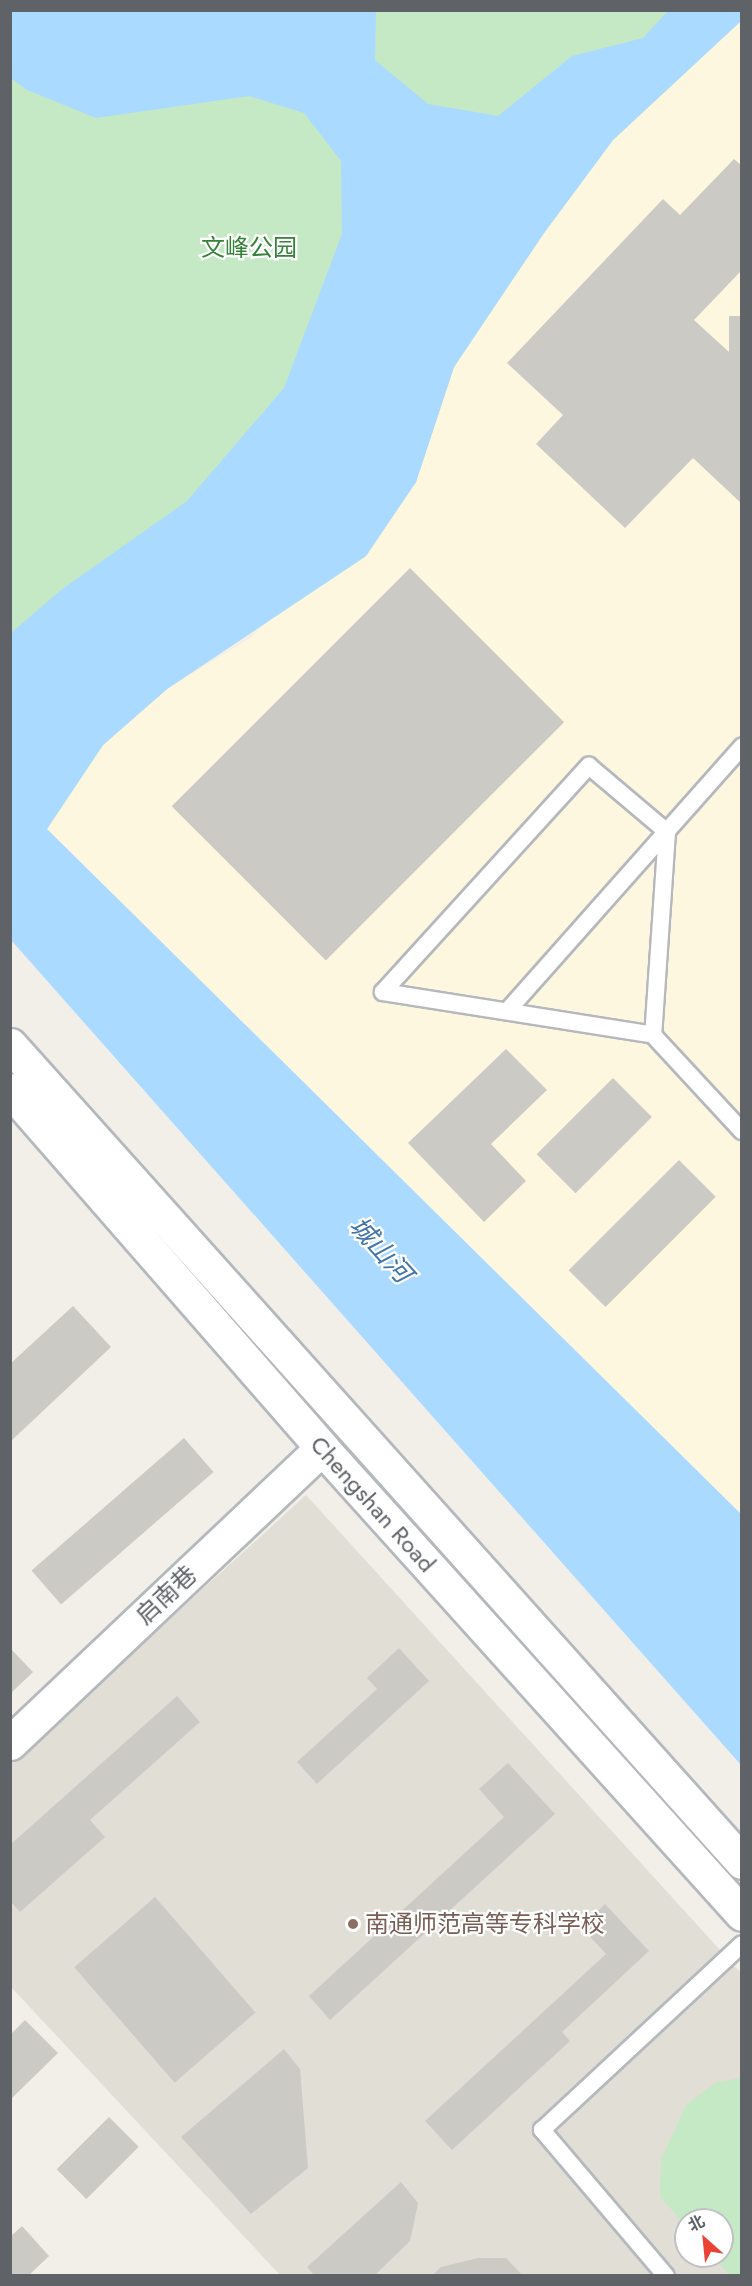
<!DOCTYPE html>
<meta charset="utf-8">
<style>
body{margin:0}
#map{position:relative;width:752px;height:2286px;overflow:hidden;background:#f1efe8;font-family:Jost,"Noto Sans SC",sans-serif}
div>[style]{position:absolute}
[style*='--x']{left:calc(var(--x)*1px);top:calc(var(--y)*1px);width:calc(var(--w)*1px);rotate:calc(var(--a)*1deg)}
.commercial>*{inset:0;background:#fef7e0}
.education>*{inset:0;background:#e1ded6}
.green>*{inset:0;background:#c5e8c5}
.water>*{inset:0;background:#aadaff}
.building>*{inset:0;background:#cccac5;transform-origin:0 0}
.roads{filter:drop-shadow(2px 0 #b5b8bc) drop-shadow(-2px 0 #b5b8bc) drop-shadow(0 2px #b5b8bc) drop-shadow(0 -2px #b5b8bc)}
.lane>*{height:16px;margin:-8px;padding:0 8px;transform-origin:8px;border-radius:8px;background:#fff}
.street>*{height:33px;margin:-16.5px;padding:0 16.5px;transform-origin:16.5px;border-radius:16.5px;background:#fff}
.secondary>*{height:33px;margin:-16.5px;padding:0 16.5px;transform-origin:16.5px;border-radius:16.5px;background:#fff}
.dots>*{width:16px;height:16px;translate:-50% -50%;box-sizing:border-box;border:3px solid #fff;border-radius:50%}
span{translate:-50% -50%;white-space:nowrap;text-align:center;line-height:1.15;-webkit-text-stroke:4.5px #fff;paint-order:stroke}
.park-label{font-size:24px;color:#348238}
.street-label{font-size:24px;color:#5f6368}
.education-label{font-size:24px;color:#785e54}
.left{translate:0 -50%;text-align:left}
.water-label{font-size:26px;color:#4174aa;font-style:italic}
.frame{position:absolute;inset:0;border:12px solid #5f6368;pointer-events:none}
.north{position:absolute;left:674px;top:2208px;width:60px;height:60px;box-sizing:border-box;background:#fff;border:2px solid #bfc1c3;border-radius:50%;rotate:333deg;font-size:16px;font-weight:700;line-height:24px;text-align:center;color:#5f6368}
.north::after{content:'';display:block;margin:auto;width:21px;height:27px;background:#ea4335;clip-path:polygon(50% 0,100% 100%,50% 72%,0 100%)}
</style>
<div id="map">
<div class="commercial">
<i style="clip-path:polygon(741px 21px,741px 1514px,47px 829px,103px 745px,167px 689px,250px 638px,416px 482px,454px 367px,544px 233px,613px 140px)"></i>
</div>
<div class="education">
<i style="clip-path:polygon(evenodd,306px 1495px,741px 1973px,741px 2275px,280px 2275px,11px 1987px,11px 1764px,306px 1495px,686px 2220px,722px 2220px,722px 2256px,686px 2256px,686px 2220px)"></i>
</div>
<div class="green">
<i style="clip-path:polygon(10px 11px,742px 11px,741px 21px,613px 140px,544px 233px,454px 367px,416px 482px,366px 556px,167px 689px,103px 745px,47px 829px,10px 792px)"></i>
<i style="clip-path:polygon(741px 2078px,741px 2275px,730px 2275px,712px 2256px,722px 2256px,722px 2220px,686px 2220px,686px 2226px,660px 2197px,661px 2160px,686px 2105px,717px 2082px)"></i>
</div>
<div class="water">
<i style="clip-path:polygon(11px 10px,376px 11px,375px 60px,428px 104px,498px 116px,572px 56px,643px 38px,668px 11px,741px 11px,741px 21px,613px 140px,544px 233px,454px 367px,416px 482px,366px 556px,167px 689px,103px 745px,47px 829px,741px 1514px,741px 1765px,11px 940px,11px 633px,61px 590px,187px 501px,284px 388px,342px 234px,341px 161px,304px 113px,249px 96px,96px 118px,27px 90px,11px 78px)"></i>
</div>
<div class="building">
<i style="clip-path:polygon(734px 159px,742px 166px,742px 270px,694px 320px,729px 352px,729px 316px,742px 316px,742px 504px,693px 458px,625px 528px,536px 444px,563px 415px,507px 363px,663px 199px,680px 215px)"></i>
<i style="left:410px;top:568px;width:218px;height:337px;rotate:45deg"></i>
<i style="clip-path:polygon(506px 1049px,547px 1090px,491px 1144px,526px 1181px,484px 1222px,408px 1143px)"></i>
<i style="left:613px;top:1078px;width:55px;height:108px;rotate:45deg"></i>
<i style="left:679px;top:1160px;width:52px;height:156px;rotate:45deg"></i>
<i style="clip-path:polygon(73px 1306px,111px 1347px,10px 1442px,10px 1364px)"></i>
<i style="left:184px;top:1438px;width:45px;height:202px;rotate:49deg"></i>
<i style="clip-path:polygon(10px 1648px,33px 1672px,10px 1694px)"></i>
<i style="clip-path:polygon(399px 1648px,429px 1681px,317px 1784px,297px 1762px,377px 1689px,367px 1678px)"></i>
<i style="clip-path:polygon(177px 1696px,200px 1722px,90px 1820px,105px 1837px,20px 1912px,10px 1901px,10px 1845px)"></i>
<i style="clip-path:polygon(508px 1763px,555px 1814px,330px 2020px,309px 1996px,504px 1817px,479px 1789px)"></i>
<i style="left:155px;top:1897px;width:153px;height:107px;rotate:49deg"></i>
<i style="clip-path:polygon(605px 1904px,649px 1951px,562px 2032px,570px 2041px,452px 2150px,425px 2121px,606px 1954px,581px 1927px)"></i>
<i style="clip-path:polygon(25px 2020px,58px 2053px,10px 2100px,10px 2035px)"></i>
<i style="clip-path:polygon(284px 2049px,300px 2069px,308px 2168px,251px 2214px,181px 2137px)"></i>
<i style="left:109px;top:2117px;width:42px;height:74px;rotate:45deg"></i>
<i style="clip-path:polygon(401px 2182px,418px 2203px,410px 2241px,374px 2276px,315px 2276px,307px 2267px)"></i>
<i style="clip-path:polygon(22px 2226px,49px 2256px,28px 2276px,10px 2276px,10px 2237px)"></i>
<i style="clip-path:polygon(478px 2258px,506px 2258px,523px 2276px,432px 2276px,441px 2267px)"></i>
</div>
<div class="roads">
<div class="lane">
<i style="--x:383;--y:992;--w:306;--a:-47.7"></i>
<i style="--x:589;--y:766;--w:102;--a:40.2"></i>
<i style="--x:667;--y:832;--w:203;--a:93.9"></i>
<i style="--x:383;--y:992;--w:273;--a:9"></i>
<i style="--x:653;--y:1035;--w:131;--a:47.2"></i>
<i style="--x:509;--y:1009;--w:351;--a:-48.4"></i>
<i style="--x:666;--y:2276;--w:192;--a:-130.3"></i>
<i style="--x:542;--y:2130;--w:273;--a:-42.9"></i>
</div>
<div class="street">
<i style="--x:10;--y:1743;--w:429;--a:-43.4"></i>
</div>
<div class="secondary">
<i style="--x:10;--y:1045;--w:1097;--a:48.14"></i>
<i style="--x:10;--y:1090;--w:475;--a:48.9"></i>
<i style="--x:322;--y:1448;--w:627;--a:47.97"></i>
</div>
</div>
<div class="dots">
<i style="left:353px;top:1924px;background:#8d6e63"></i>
</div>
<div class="park-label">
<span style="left:249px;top:248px">文峰公园</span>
</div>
<div class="street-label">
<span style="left:373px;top:1504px;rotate:48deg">Chengshan Road</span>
<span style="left:166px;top:1595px;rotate:-43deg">启南巷</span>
</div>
<div class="education-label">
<span class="left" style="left:365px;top:1924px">南通师范高等专科学校</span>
</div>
<div class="water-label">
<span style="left:380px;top:1250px;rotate:48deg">城山河</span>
</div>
<div class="frame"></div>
<div class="north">北</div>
</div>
